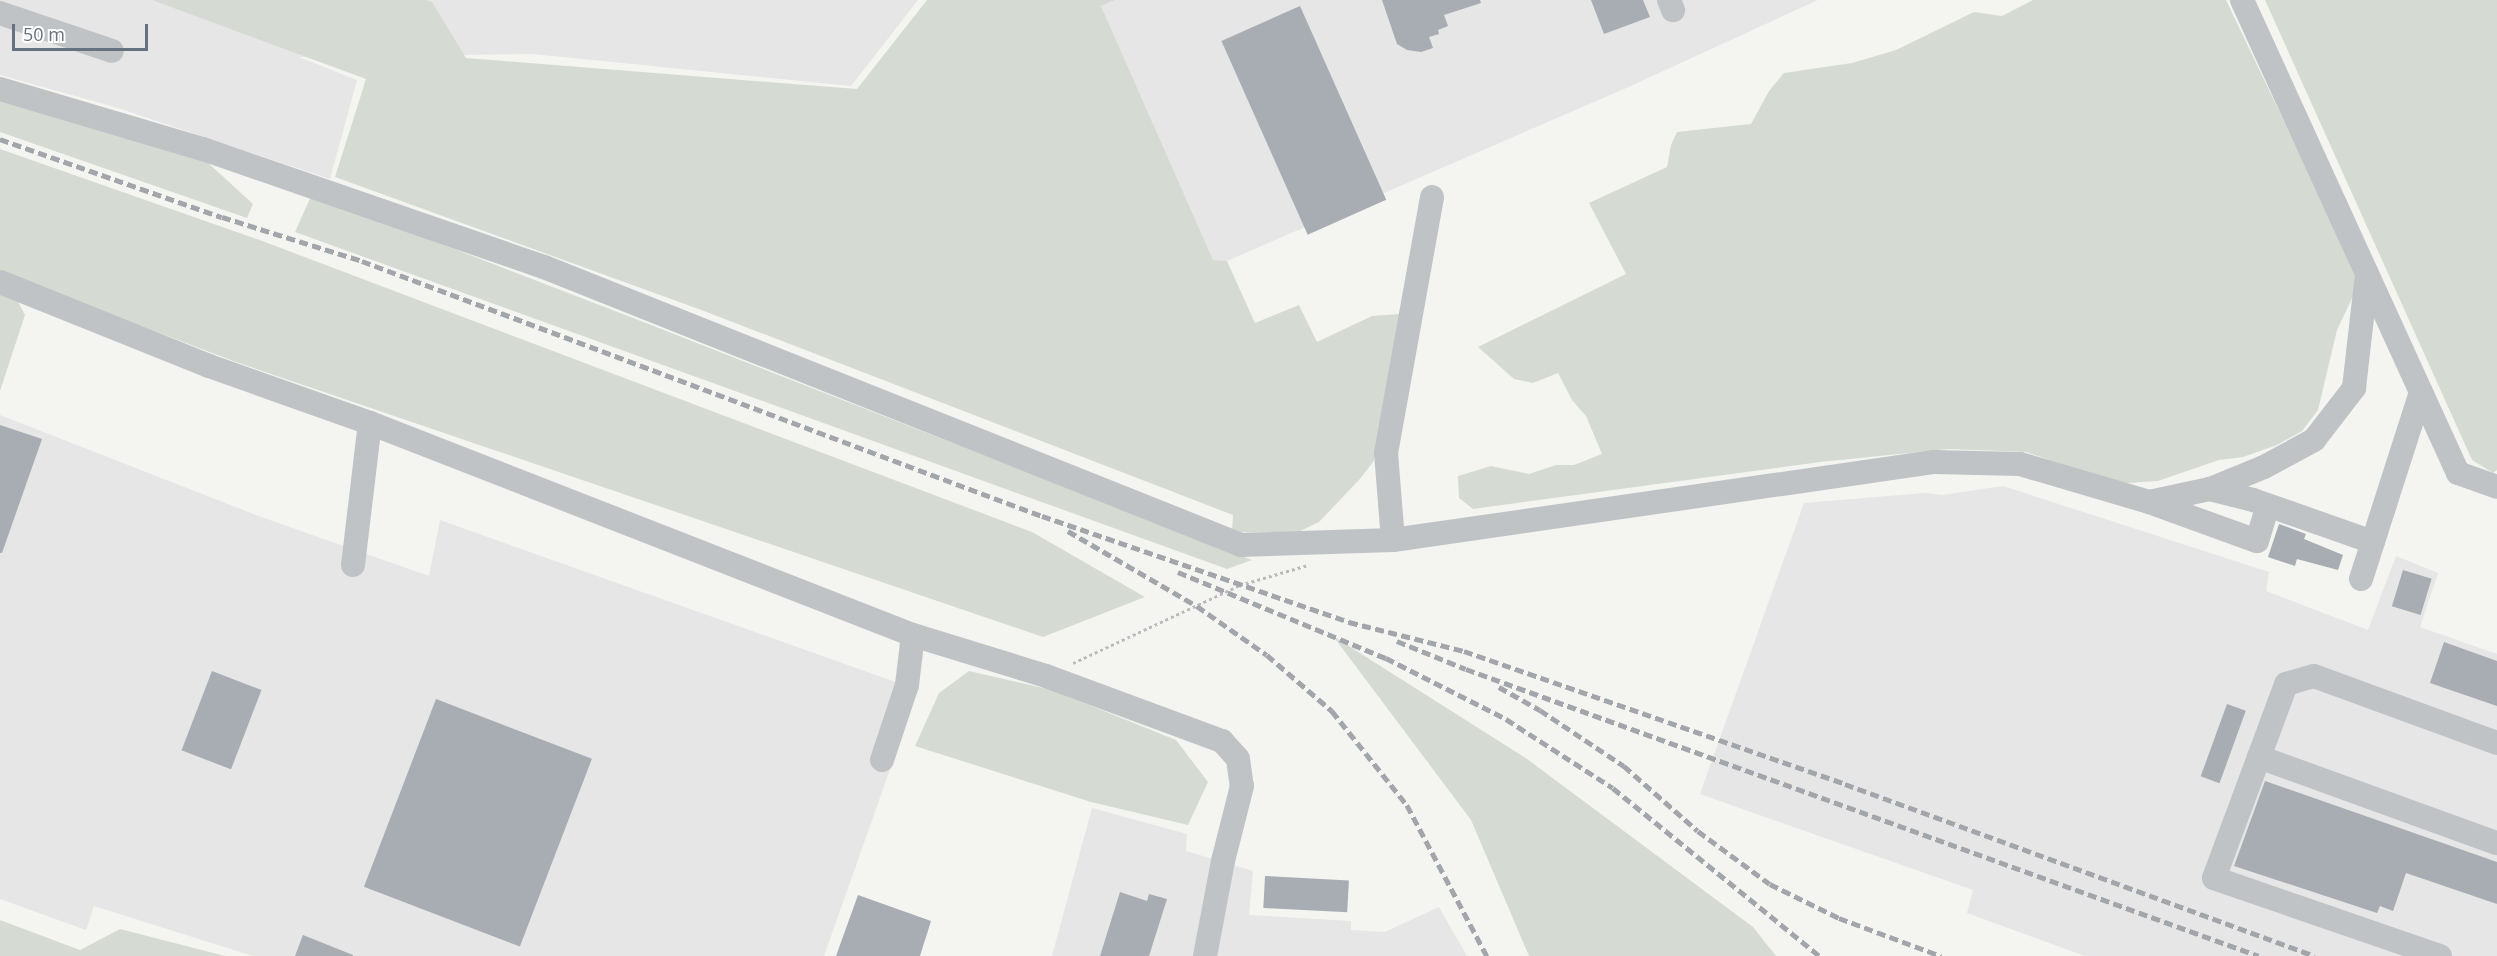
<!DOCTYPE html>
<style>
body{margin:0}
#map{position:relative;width:2497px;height:956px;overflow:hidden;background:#f4f5f1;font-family:"Open Sans",sans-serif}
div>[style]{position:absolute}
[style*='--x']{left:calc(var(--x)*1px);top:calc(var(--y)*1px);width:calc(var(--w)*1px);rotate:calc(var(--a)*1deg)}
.built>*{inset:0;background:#e5e6e5}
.green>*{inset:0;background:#d5dbd3}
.building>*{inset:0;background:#a7adb3;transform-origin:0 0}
.path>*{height:3px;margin-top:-1.5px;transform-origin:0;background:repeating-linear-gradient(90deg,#b8babc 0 3px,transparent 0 6px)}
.minor>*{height:24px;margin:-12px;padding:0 12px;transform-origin:12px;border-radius:12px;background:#c0c3c6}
.rail>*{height:4.5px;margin-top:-2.25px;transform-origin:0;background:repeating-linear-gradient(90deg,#a2a6ab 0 9px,transparent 0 13.5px)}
span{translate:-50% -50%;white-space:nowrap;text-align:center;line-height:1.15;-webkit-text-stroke:6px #fff;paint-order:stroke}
.scale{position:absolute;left:12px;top:24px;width:136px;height:27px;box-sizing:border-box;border:3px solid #66727f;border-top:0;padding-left:8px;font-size:18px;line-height:21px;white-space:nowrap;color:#66727f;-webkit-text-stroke:4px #fff;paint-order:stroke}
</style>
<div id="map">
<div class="built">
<i style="clip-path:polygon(0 0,918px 0,851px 86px,533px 54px,299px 57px,281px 50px,357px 80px,330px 179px,115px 107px,0 75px)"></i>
<i style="clip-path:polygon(1115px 0,1818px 0,1624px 89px,1227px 261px,1213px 261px,1101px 6px)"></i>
<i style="clip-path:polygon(0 415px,261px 517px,429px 576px,440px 520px,918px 690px,824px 956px,253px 956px,94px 906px,86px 930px,0 899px)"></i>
<i style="clip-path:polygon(2003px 486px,2269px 572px,2266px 591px,2368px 630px,2396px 556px,2438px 573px,2420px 627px,2497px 654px,2497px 956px,2085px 956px,1967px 913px,1973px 890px,1700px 794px,1804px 503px,1925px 493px,1942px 495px)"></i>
<i style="clip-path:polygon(1092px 808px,1187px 834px,1186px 851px,1253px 871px,1249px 915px,1351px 921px,1351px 930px,1385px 932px,1439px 907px,1467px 956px,1052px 956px)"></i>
</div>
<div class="green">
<i style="clip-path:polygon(152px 0,426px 0,432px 2px,466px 58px,857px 89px,927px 0,1115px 0,1101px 6px,1213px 260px,1227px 261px,1255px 323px,1299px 305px,1317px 342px,1372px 316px,1399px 314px,1381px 442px,1373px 462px,1359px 480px,1319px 522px,1296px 533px,1232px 532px,1233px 515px,704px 311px,335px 177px,366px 79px)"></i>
<i style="clip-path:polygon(2033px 0,2226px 0,2333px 224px,2356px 279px,2354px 294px,2337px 330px,2318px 410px,2302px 431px,2277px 445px,2243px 457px,2219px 460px,2158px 481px,2128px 483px,2101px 478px,2026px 452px,1949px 449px,1820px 462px,1473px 509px,1459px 498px,1458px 476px,1491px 466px,1529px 474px,1556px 465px,1574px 465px,1602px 454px,1586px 416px,1572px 400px,1558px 373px,1533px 383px,1514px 379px,1478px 347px,1626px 274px,1589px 203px,1667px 167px,1671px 145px,1677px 132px,1751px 124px,1769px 91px,1784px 73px,1852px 63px,1896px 50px,1974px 12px,2002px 16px)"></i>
<i style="clip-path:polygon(2265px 0,2497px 0,2497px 470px,2493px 473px,2472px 460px)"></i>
<i style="clip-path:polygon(0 96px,205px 160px,253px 204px,247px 218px,0 132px)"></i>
<i style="clip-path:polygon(0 149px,257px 239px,1032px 532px,1145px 597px,1043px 637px,233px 361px,0 272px)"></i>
<i style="clip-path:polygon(312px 194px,628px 316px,1252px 560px,1227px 569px,295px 232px)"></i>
<i style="clip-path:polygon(0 293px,17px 300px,25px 315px,0 391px)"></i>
<i style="clip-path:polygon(1333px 636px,1527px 759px,1753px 927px,1776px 956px,1529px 956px,1471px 820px)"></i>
<i style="clip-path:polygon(969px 671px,1052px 690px,1176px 740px,1208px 782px,1188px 825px,1091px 802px,915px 746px,939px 693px)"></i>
<i style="clip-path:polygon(0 920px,80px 950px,120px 929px,225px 956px,0 956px)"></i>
</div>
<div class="building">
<i style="clip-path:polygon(1382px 0,1480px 0,1481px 3px,1444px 15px,1448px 26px,1438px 30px,1439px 34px,1429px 37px,1433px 48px,1421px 52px,1407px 50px,1397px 44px)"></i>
<i style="clip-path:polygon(1591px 0,1643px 0,1650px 17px,1604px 34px)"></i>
<i style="left:1300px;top:6px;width:212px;height:86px;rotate:66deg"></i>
<i style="clip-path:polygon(0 425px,42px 439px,2px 553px,0 553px)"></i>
<i style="clip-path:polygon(2279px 524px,2306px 534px,2304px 539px,2343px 555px,2338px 570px,2297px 559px,2295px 566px,2268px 557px)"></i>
<i style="left:2403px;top:570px;width:30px;height:38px;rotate:17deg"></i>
<i style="clip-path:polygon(2444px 642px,2497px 661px,2497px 706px,2430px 683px)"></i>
<i style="left:212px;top:671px;width:53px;height:85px;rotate:21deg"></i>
<i style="left:436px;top:699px;width:167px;height:201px;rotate:21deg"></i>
<i style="left:2227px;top:704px;width:20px;height:77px;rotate:20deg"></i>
<i style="clip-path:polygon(2265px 781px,2497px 862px,2497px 904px,2406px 873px,2393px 911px,2380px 906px,2377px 913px,2234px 866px)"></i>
<i style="left:1265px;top:876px;width:84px;height:32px;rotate:3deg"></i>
<i style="clip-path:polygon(1120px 892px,1147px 901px,1149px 894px,1167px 899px,1149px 956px,1100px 956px)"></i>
<i style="clip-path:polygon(858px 895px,931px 921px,920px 956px,836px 956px)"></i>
<i style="clip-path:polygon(303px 935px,353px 955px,353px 956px,295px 956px)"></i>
</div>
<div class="path">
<i style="--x:1073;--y:663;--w:184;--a:-25"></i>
<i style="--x:1240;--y:585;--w:71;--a:-16.4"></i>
</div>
<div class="minor">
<i style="--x:1669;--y:0;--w:11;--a:68"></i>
<i style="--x:2242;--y:0;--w:520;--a:65.46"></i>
<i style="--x:2458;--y:473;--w:41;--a:19.7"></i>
<i style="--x:0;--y:13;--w:118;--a:18.7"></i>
<i style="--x:0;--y:89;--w:212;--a:16.5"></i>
<i style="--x:203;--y:149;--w:361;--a:19.1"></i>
<i style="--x:544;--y:267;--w:750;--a:21.74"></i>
<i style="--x:1241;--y:545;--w:152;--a:-1.9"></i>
<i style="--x:1393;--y:540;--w:547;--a:-8.2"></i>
<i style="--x:1934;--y:462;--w:86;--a:1.3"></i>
<i style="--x:2020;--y:464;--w:134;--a:16.4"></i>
<i style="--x:2149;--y:502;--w:115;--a:19.9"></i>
<i style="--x:2257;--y:541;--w:37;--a:-73"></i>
<i style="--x:0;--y:282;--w:225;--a:21.9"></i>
<i style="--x:209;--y:366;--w:171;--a:19.5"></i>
<i style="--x:370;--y:423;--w:583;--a:21.33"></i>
<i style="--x:913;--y:635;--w:139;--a:17.1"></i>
<i style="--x:1046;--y:676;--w:188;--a:20.3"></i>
<i style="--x:1222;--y:741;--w:24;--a:48"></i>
<i style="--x:1238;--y:759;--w:27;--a:82"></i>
<i style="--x:1242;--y:786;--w:77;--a:104.2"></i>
<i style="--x:1223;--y:861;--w:97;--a:100.7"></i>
<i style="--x:2210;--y:489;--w:44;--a:14.3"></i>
<i style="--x:2253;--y:500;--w:127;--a:19.3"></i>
<i style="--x:2149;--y:502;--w:62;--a:-12"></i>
<i style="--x:2210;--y:489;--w:58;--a:-22.2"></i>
<i style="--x:2264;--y:467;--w:57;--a:-28.4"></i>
<i style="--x:2314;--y:440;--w:66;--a:-52.4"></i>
<i style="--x:2354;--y:388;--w:115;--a:-83.5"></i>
<i style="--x:1393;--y:540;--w:87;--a:-94.6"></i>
<i style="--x:1386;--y:453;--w:260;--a:-79.8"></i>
<i style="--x:353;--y:565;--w:143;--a:-83.2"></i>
<i style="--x:2361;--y:579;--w:196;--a:-72.2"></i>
<i style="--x:2259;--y:757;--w:253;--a:19.9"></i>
<i style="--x:882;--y:760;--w:79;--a:-71.6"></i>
<i style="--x:907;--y:685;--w:50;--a:-83.2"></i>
<i style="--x:2440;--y:956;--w:239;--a:-161"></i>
<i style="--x:2214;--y:878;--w:207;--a:-69.6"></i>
<i style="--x:2286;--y:684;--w:29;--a:-16"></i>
<i style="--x:2314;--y:676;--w:195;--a:20.1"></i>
</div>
<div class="rail">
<i style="--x:0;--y:139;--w:235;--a:19.4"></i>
<i style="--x:222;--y:217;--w:147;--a:17.4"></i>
<i style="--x:362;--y:261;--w:726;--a:20.56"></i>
<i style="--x:1042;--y:516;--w:325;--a:19"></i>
<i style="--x:1349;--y:622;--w:119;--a:14.2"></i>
<i style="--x:1464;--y:651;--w:404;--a:19.2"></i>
<i style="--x:1845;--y:784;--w:500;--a:20.1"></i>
<i style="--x:1068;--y:531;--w:149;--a:30.2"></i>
<i style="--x:1197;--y:606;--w:85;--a:35"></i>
<i style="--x:1267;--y:655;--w:86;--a:40.7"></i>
<i style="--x:1332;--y:711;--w:120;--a:51.4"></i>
<i style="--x:1407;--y:805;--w:171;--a:62.1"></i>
<i style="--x:1178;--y:572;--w:225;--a:22.5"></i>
<i style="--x:1386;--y:658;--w:135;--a:26.9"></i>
<i style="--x:1506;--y:719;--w:127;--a:32.8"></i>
<i style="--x:1613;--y:788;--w:267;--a:39.1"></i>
<i style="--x:1397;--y:641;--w:74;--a:22.1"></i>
<i style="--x:1466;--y:669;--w:843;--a:19.9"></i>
<i style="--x:1499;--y:687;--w:47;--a:29.3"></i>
<i style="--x:1540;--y:710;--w:101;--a:33.7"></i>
<i style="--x:1624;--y:766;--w:98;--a:41.3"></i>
<i style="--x:1698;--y:831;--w:89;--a:36.4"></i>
<i style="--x:1770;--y:884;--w:77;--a:26.2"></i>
<i style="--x:1839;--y:918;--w:109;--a:20.4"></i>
</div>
<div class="scale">50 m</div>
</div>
